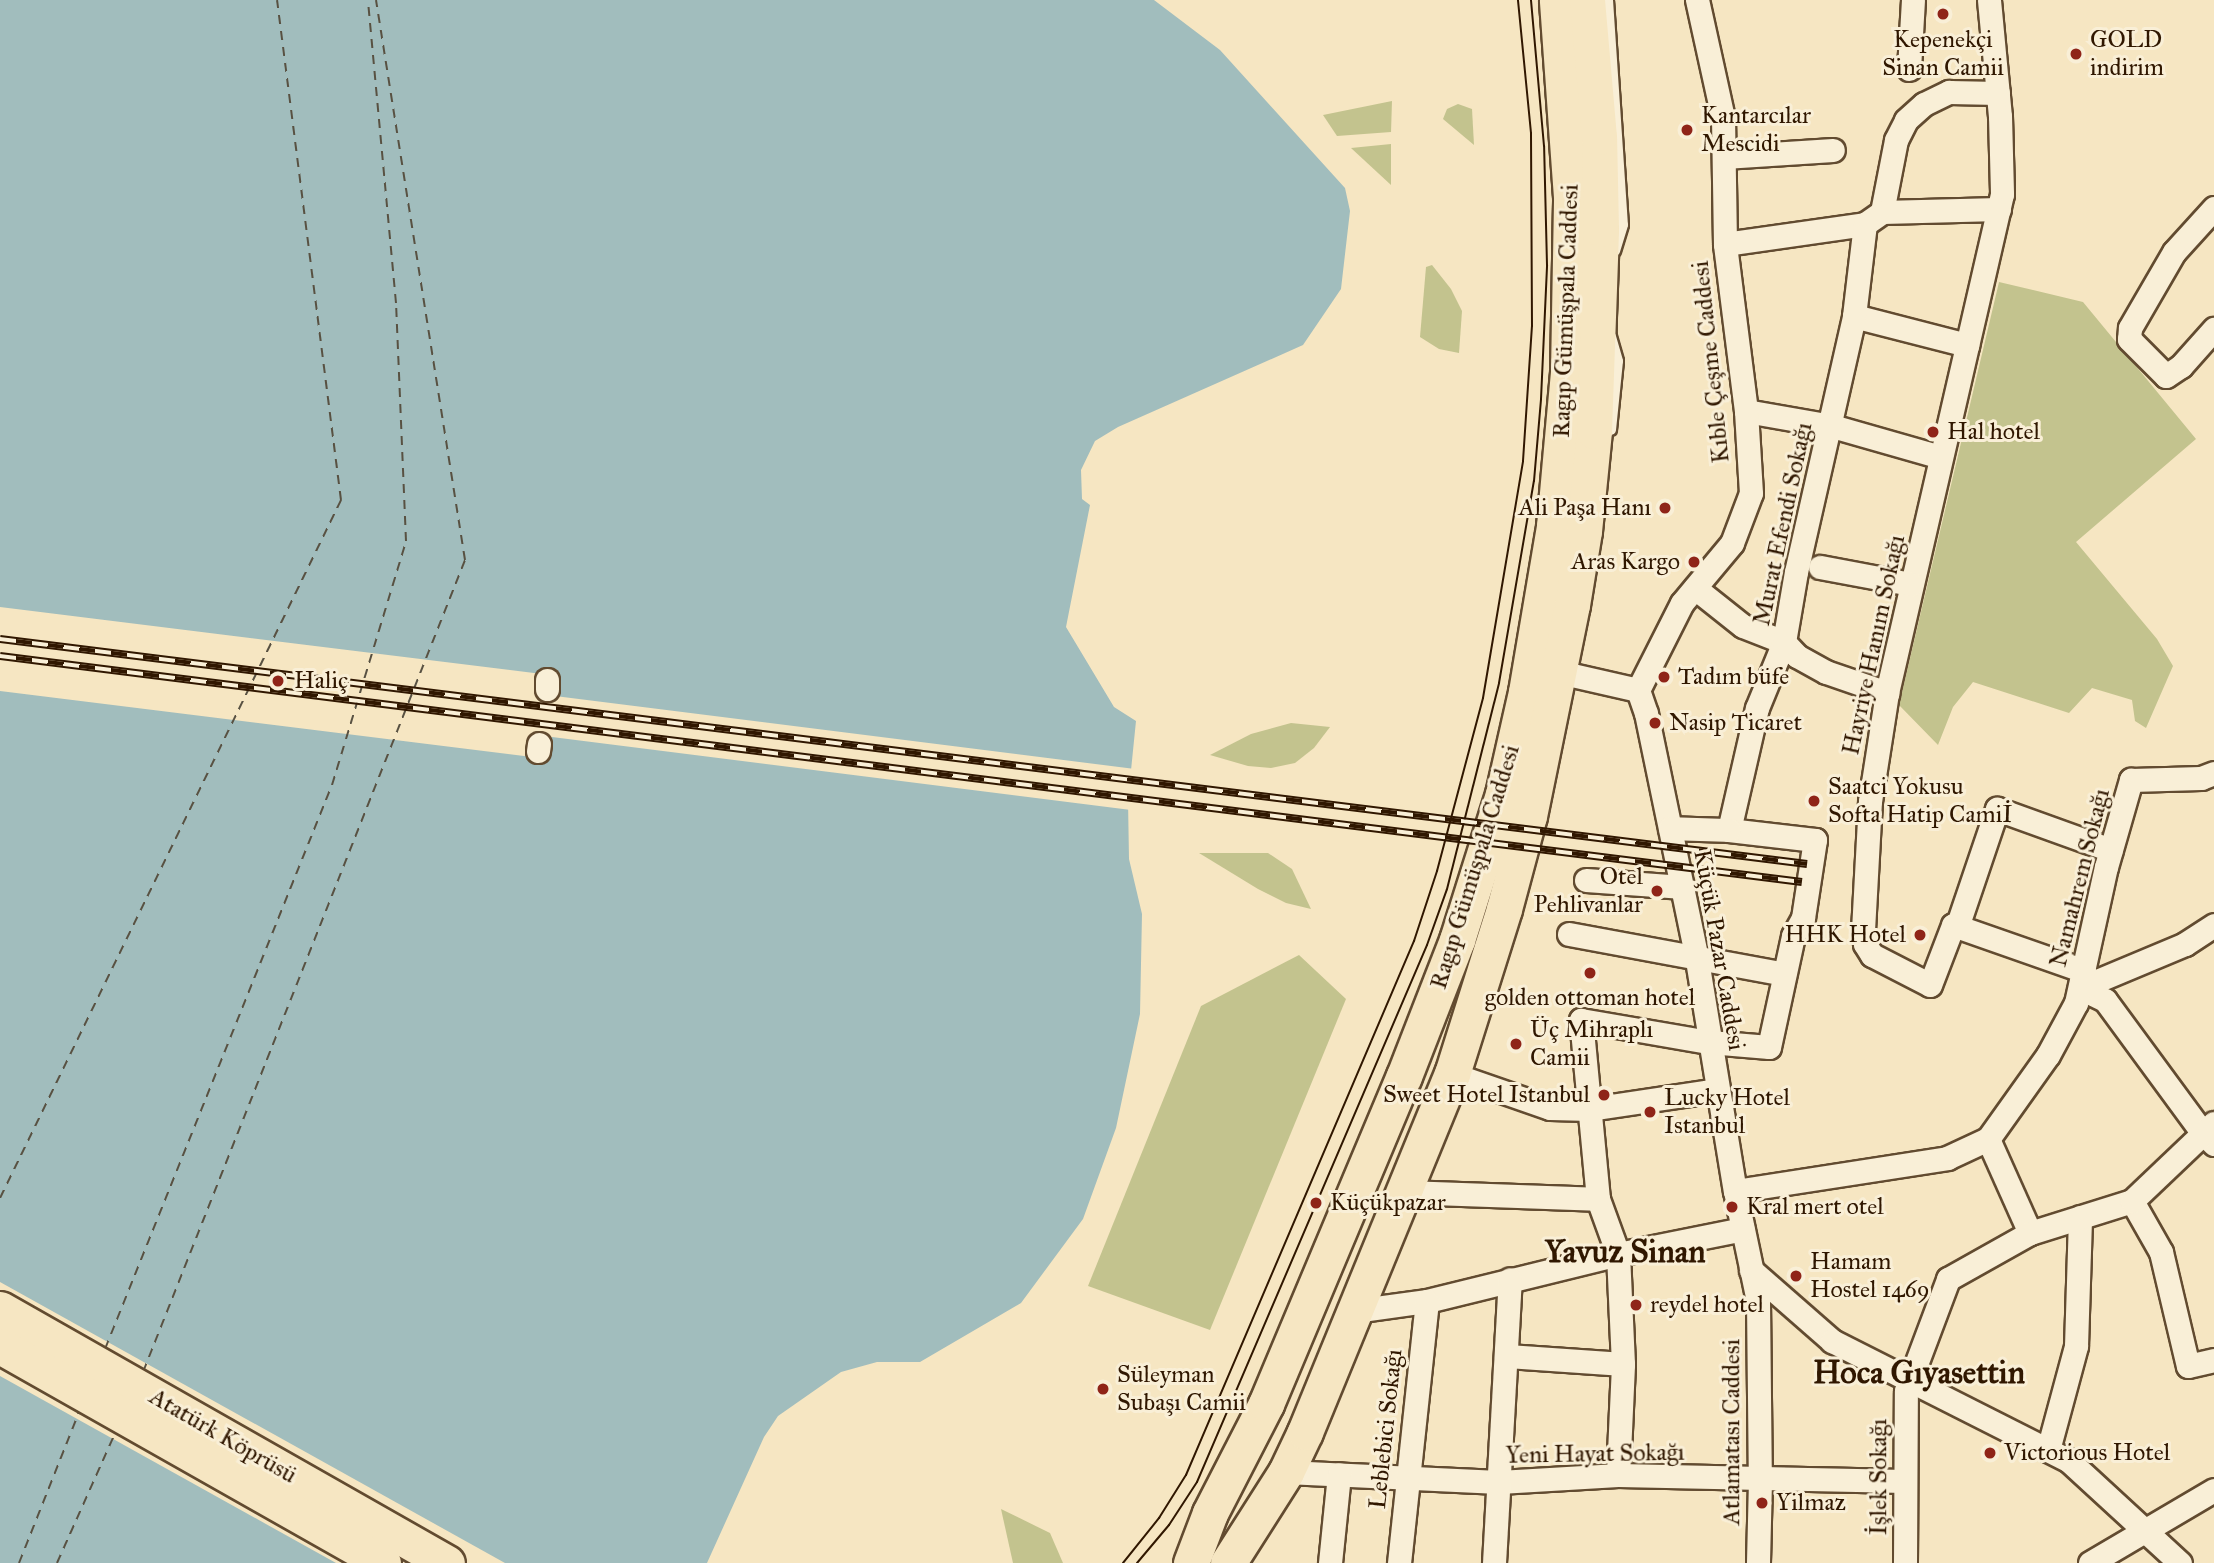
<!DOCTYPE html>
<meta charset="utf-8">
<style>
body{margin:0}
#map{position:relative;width:2214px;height:1563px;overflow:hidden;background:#f6e6c2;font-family:"IM FELL Great Primer",serif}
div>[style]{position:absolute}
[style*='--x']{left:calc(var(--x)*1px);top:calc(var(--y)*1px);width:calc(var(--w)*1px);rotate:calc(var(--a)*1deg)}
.green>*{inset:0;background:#c3c38e}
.water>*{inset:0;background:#a1bdbd}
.pier>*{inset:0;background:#f6e6c2}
.ferry>*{height:2px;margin-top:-1px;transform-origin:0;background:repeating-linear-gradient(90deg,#585142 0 9px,transparent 0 16px)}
.roads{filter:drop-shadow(2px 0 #624b30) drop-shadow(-2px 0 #624b30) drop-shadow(0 2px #624b30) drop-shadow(0 -2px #624b30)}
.lane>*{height:10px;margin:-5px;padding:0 5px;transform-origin:5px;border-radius:5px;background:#f9efd7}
.street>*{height:23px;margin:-11.5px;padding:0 11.5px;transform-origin:11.5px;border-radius:11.5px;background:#f9efd7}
.primary>*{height:35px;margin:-17.5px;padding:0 17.5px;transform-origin:17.5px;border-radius:17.5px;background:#f6e6c2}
.tram>*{height:2px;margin:-1px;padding:0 1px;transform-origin:1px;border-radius:1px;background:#301700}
.rail>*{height:8px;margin-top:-4px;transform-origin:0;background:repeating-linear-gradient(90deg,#f9efd7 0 16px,#301700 0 32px);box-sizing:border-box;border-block:2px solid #301700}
.dots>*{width:19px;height:19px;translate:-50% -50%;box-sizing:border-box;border:4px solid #f9efd7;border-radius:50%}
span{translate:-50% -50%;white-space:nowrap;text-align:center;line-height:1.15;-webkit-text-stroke:6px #f9efd7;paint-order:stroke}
.poi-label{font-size:24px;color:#301700}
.left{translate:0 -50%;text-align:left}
.right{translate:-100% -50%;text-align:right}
.street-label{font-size:24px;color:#301700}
.district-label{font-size:32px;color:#301700;font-weight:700}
</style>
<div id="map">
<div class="green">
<i style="clip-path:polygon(1392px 101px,1391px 132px,1337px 136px,1323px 115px)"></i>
<i style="clip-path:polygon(1458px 104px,1472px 109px,1474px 145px,1443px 119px,1447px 109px)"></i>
<i style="clip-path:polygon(1391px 144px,1391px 185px,1351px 148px)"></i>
<i style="clip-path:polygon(1432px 265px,1451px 289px,1462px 311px,1459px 353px,1439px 349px,1420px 337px,1426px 267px)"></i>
<i style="clip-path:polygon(1999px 282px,2083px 302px,2196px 439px,2076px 542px,2157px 639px,2173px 666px,2146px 728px,2135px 721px,2132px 700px,2092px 688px,2069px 713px,1973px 682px,1953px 707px,1938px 745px,1899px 705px)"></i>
<i style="clip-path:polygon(1291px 723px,1330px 727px,1314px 748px,1295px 763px,1271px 768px,1248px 766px,1210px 755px,1251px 734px)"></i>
<i style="clip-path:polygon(1199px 853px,1268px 853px,1292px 869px,1311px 909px,1286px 903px,1258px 889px)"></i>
<i style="clip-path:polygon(1299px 955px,1346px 999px,1210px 1330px,1088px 1286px,1201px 1006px)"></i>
<i style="clip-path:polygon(1001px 1509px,1050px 1533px,1063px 1563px,1013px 1563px)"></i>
</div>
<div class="water">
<i style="clip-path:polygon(0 0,1154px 0,1220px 50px,1345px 188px,1350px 211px,1341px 289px,1303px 345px,1118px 427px,1095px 441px,1081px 470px,1082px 499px,1090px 505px,1066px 627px,1114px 707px,1136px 721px,1128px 800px,1129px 859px,1142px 914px,1140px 1014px,1116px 1128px,1083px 1219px,1021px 1303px,920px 1362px,877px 1362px,841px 1372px,778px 1416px,764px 1437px,707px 1563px,0 1563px)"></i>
</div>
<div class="pier">
<i style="clip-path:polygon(0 607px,558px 676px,555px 696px,1135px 769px,1131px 810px,552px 737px,548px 759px,0 691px)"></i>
<i style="clip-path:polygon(0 1282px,505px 1563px,336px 1563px,0 1376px)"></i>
</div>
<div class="ferry">
<i style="--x:0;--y:1198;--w:777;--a:-63.96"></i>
<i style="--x:341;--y:500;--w:504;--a:-97.29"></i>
<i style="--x:105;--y:1349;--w:608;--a:-68.08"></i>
<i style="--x:332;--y:785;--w:255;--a:-73.1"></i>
<i style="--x:406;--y:541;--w:238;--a:-92.4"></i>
<i style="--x:396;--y:303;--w:304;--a:-95.3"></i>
<i style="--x:143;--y:1372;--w:874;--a:-68.37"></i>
<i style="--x:465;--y:560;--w:567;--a:-99.03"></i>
<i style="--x:19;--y:1563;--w:165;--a:-68.3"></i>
<i style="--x:57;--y:1563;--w:145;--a:-65.9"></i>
</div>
<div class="roads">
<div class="lane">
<i style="--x:1608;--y:0;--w:225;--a:86.2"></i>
<i style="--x:1623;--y:225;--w:27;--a:107"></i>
<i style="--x:1611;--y:430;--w:69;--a:-84.2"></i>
<i style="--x:1618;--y:361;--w:26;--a:-106"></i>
</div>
<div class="street">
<i style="--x:1989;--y:0;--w:117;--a:84.6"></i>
<i style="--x:2000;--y:116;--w:78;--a:88.5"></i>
<i style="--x:2002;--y:194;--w:512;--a:102.98"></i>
<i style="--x:1887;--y:693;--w:109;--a:98.9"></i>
<i style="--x:1870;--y:801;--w:128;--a:93.1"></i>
<i style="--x:1863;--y:929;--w:15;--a:82"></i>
<i style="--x:1865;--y:944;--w:13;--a:58"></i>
<i style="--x:1872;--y:955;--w:65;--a:27.3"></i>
<i style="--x:1930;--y:985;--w:64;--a:-69"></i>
<i style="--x:1953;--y:925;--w:139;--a:19.3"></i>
<i style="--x:1909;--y:69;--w:69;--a:-86.7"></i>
<i style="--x:1724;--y:157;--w:109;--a:-3.7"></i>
<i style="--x:2214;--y:208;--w:59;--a:132.3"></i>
<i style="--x:2174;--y:252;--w:88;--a:120.1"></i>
<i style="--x:2130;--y:328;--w:11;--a:95"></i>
<i style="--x:2129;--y:339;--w:52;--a:45"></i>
<i style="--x:2166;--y:376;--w:18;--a:-34"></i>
<i style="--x:2181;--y:366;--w:50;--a:-48.3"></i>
<i style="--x:1882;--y:212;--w:73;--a:-79"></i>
<i style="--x:1896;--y:140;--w:22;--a:-63"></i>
<i style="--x:1906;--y:120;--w:24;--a:-42"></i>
<i style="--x:1924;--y:104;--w:28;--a:-26"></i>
<i style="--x:1949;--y:92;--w:49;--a:1.2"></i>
<i style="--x:1725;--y:244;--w:141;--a:-8.1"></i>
<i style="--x:1865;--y:224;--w:21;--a:-35"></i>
<i style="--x:1882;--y:212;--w:117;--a:-1.5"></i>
<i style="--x:1854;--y:316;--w:117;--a:14.4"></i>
<i style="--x:1746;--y:411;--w:87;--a:9.9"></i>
<i style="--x:1832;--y:426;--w:113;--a:15.9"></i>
<i style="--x:1820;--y:567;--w:93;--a:10.6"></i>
<i style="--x:1695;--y:588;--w:61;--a:38.4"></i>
<i style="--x:1743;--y:626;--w:44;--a:21.3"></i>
<i style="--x:1784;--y:642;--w:19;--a:47"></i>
<i style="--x:1797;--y:656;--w:33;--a:29"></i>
<i style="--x:1826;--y:672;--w:65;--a:19"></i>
<i style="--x:1559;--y:672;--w:81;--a:12.8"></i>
<i style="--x:547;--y:689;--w:9;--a:-90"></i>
<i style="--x:1638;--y:690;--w:24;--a:71"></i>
<i style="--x:1646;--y:713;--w:252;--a:78.3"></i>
<i style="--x:1697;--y:960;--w:234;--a:80.7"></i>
<i style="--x:1735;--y:1191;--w:112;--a:78.2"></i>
<i style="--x:1758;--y:1301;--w:179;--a:89.4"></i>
<i style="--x:1760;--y:1480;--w:83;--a:91.4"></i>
<i style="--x:1638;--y:690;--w:97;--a:-63.2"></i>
<i style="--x:1682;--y:603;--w:78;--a:-50.2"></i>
<i style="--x:1732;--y:543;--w:53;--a:-69.2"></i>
<i style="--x:1751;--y:493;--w:82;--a:-93.5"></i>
<i style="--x:1746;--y:411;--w:168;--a:-97.2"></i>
<i style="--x:1725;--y:244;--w:126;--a:-90.9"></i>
<i style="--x:1723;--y:118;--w:121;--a:-102.4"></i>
<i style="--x:538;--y:751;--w:7;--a:-82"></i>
<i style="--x:1729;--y:830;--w:125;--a:-77.1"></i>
<i style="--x:1757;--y:708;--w:71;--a:-67.8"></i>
<i style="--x:1784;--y:642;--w:71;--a:-80.3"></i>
<i style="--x:1796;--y:572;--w:262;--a:-77.2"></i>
<i style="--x:1854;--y:316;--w:93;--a:-83.2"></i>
<i style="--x:1586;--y:880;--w:97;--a:4.1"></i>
<i style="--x:1957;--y:927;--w:125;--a:-71.3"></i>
<i style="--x:1997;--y:809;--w:121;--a:19.8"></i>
<i style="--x:1569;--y:934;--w:219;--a:10.5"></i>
<i style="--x:2080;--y:988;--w:28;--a:26"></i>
<i style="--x:2105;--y:1000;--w:164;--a:53.7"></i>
<i style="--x:2202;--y:1132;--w:17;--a:45"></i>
<i style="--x:2080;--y:988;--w:114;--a:-22.7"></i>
<i style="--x:2185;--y:944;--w:35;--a:-33"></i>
<i style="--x:1452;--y:1074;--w:104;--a:19.1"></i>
<i style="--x:1550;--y:1108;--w:40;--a:1.4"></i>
<i style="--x:1590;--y:1109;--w:128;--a:-8.5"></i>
<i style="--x:1988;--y:1139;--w:103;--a:65.9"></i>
<i style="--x:1735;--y:1191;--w:215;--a:-8.8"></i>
<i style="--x:1947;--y:1158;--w:45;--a:-24.9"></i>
<i style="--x:1988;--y:1139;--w:103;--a:-54.5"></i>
<i style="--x:2048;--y:1055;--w:59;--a:-61.7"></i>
<i style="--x:2076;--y:1003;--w:139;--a:-77.6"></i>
<i style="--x:2106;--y:867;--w:91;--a:-74"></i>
<i style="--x:2131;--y:780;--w:70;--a:-1.6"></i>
<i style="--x:2201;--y:778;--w:14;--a:-21"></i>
<i style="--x:1402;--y:1192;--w:196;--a:2"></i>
<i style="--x:2132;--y:1201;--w:59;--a:60.4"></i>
<i style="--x:2161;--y:1252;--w:117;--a:76.7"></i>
<i style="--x:2188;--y:1366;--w:27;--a:-13"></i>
<i style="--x:1751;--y:1270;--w:108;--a:41.2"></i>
<i style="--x:1832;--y:1341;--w:264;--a:26.8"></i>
<i style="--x:2068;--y:1460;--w:152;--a:42.6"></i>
<i style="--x:1354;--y:1311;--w:74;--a:-7.8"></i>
<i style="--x:1427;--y:1301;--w:197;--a:-13.8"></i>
<i style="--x:1618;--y:1254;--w:127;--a:-11.3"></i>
<i style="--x:1508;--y:1356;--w:115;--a:4"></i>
<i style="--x:2048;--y:1450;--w:108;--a:-74.9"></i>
<i style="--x:2076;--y:1346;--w:129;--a:-88.2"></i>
<i style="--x:1286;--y:1472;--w:213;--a:2.7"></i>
<i style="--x:1499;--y:1482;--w:119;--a:-3.4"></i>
<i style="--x:1618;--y:1475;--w:287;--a:1.2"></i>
<i style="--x:1618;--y:1475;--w:111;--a:-87.4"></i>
<i style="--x:1623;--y:1364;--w:110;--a:-92.6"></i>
<i style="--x:1618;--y:1254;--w:59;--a:-110"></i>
<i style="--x:1598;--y:1199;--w:180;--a:-95.4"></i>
<i style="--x:1581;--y:1020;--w:130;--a:9.8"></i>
<i style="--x:1709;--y:1042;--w:60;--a:4.8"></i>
<i style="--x:1769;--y:1047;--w:114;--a:-77.8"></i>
<i style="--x:1793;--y:936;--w:21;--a:-61"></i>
<i style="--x:1803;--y:918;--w:79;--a:-81.3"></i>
<i style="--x:1815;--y:840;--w:87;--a:-173.4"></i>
<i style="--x:1729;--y:830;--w:59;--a:-178.1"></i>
<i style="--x:1330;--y:1563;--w:89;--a:-84.2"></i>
<i style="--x:1399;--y:1563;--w:263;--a:-83.9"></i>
<i style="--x:1494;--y:1563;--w:284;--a:-86.8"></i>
<i style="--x:1905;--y:1563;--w:172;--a:-89.7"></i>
<i style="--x:1906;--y:1391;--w:120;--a:-69.4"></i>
<i style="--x:1948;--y:1279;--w:94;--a:-29.3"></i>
<i style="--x:2030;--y:1233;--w:107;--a:-17.4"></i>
<i style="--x:2132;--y:1201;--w:113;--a:-43.6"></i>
<i style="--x:2090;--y:1563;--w:144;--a:-30.5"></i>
</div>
<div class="primary">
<i style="--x:0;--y:1309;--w:514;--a:29.61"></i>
<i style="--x:0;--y:1346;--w:440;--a:29.5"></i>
<i style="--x:1191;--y:1563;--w:53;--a:-69.2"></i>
<i style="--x:1210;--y:1513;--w:123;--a:-62.8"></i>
<i style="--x:1266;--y:1404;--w:356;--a:-67.2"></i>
<i style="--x:1404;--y:1076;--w:146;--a:-68.7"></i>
<i style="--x:1457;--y:940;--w:153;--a:-72.5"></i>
<i style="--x:1503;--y:794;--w:105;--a:-77.3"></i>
<i style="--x:1526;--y:692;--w:168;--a:-80.4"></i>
<i style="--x:1554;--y:526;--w:154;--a:-84.8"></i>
<i style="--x:1568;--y:373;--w:176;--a:-89"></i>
<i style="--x:1571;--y:197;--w:197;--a:-94.1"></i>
<i style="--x:1228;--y:1563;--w:108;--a:-57.5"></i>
<i style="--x:1286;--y:1472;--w:44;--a:-64.6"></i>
<i style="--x:1305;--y:1432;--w:387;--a:-67.7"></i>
<i style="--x:1452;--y:1074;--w:173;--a:-72.5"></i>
<i style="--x:1504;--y:909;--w:96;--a:-75"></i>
<i style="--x:1529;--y:816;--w:215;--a:-78.5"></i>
<i style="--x:1572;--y:605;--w:75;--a:-80.8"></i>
<i style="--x:1584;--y:531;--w:100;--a:-84.3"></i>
<i style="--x:1594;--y:431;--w:202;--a:-88"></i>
<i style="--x:1601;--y:229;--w:92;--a:-91.2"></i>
<i style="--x:1599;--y:137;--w:138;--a:-95"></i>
</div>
</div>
<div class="tram">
<i style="--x:1123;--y:1563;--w:58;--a:-51.3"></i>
<i style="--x:1159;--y:1518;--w:51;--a:-57.9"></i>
<i style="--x:1186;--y:1475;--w:581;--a:-66.88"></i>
<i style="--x:1414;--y:941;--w:74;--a:-71.8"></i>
<i style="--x:1437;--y:871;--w:179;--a:-75.1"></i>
<i style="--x:1483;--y:698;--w:240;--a:-80.4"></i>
<i style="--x:1523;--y:461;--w:135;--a:-86.2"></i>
<i style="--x:1532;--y:326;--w:193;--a:-90.3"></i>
<i style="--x:1531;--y:133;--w:134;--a:-95.6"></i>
<i style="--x:1137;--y:1563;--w:50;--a:-49.9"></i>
<i style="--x:1169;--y:1525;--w:51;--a:-56.9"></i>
<i style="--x:1197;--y:1482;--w:584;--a:-66.81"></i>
<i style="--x:1427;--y:945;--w:59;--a:-70.3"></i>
<i style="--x:1447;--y:889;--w:212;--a:-75.8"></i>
<i style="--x:1499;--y:683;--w:205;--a:-80.2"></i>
<i style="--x:1534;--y:481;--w:82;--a:-85.1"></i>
<i style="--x:1541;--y:399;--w:134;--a:-87.4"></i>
<i style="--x:1547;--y:265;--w:119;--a:-91.4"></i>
<i style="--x:1544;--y:146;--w:147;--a:-95.1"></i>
</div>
<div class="rail">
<i style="--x:0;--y:639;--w:1821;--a:7.1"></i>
<i style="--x:0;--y:656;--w:1816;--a:7.15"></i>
</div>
<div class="dots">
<i style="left:1943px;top:14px;background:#8f2418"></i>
<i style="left:2076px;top:54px;background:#8f2418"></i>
<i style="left:1687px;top:130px;background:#8f2418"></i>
<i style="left:1933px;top:432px;background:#8f2418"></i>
<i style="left:1665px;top:508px;background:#8f2418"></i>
<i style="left:1694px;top:562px;background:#8f2418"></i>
<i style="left:1664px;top:677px;background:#8f2418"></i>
<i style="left:278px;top:681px;background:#8f2418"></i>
<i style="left:1655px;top:723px;background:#8f2418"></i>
<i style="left:1814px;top:801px;background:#8f2418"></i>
<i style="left:1657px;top:891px;background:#8f2418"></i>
<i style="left:1920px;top:935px;background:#8f2418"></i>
<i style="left:1590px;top:973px;background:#8f2418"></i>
<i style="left:1516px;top:1044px;background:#8f2418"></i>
<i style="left:1604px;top:1095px;background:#8f2418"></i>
<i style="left:1650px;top:1112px;background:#8f2418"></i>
<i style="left:1316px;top:1203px;background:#8f2418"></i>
<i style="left:1732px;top:1207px;background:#8f2418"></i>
<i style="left:1796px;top:1276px;background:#8f2418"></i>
<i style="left:1636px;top:1305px;background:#8f2418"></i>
<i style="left:1103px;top:1389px;background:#8f2418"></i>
<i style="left:1990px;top:1453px;background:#8f2418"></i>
<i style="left:1762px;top:1503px;background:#8f2418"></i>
</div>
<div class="poi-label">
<span style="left:1943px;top:54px">Kepenekçi<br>Sinan Camii</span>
<span class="left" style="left:2090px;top:54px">GOLD<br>indirim</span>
<span class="left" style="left:1701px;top:130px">Kantarcılar<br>Mescidi</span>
<span class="left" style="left:1947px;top:432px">Hal hotel</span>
<span class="right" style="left:1651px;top:508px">Ali Paşa Hanı</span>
<span class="right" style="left:1680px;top:562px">Aras Kargo</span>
<span class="left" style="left:1678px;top:677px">Tadım büfe</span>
<span class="left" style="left:294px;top:681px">Haliç</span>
<span class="left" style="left:1669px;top:723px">Nasip Ticaret</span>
<span class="left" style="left:1828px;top:801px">Saatci Yokusu<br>Softa Hatip Camiİ</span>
<span class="right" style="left:1643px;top:891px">Otel<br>Pehlivanlar</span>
<span class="right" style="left:1906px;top:935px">HHK Hotel</span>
<span style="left:1590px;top:998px">golden ottoman hotel</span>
<span class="left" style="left:1530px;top:1044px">Üç Mihraplı<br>Camii</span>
<span class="right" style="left:1590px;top:1095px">Sweet Hotel Istanbul</span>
<span class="left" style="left:1664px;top:1112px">Lucky Hotel<br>Istanbul</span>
<span class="left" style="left:1330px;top:1203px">Küçükpazar</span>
<span class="left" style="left:1746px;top:1207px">Kral mert otel</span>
<span class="left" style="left:1810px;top:1276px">Hamam<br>Hostel 1469</span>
<span class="left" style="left:1650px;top:1305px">reydel hotel</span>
<span class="left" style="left:1117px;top:1389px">Süleyman<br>Subaşı Camii</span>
<span class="left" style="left:2004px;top:1453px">Victorious Hotel</span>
<span class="left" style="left:1776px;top:1503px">Yilmaz</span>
</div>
<div class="street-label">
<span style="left:1566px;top:311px;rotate:-88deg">Ragıp Gümüşpala Caddesi</span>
<span style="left:1711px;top:362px;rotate:-96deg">Kıble Çeşme Caddesi</span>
<span style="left:1783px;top:524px;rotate:-78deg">Murat Efendi Sokağı</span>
<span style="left:1874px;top:645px;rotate:-78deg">Hayriye Hanım Sokağı</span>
<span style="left:1475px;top:867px;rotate:-73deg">Ragıp Gümüşpala Caddesi</span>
<span style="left:2080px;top:878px;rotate:-76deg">Namahrem Sokağı</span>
<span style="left:1719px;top:950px;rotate:80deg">Küçük Pazar Caddesi</span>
<span style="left:1386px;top:1429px;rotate:-84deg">Leblebici Sokağı</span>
<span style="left:1732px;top:1432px;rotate:-90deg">Atlamatası Caddesi</span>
<span style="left:223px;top:1436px;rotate:30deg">Atatürk Köprüsü</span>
<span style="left:1595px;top:1454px;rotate:-1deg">Yeni Hayat Sokağı</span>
<span style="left:1879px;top:1477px;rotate:-90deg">İşlek Sokağı</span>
</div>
<div class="district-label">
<span style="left:1625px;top:1252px">Yavuz Sinan</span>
<span style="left:1919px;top:1373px">Hoca Gıyasettin</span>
</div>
</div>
